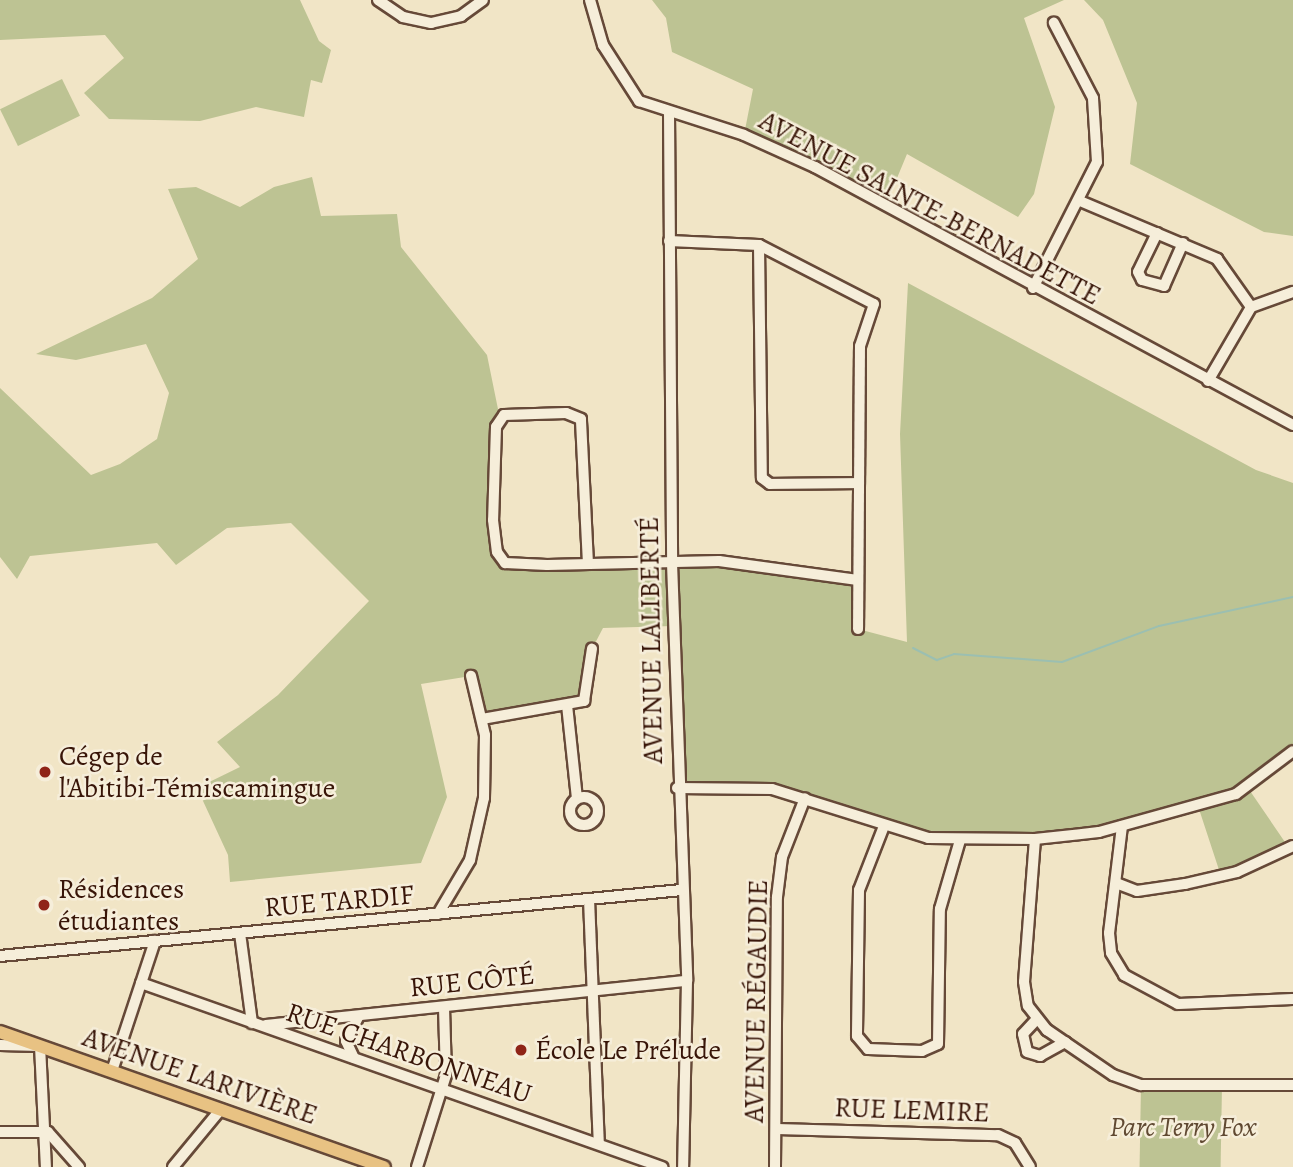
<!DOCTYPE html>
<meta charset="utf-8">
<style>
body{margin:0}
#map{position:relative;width:1293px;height:1167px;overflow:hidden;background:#f1e5c6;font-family:Alegreya,serif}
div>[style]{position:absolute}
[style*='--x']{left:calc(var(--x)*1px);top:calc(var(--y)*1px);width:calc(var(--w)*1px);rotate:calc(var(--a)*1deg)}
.green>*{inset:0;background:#bdc393;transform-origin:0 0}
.stream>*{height:2px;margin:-1px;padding:0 1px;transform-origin:1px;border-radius:1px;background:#9bbfb1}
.roads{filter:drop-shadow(2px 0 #664938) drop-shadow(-2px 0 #664938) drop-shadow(0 2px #664938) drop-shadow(0 -2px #664938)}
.minor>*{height:10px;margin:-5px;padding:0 5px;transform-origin:5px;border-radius:5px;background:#f6eeda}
.minor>.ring{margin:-5px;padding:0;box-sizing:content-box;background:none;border:10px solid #f6eeda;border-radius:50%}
.major>*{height:12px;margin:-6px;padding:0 6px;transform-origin:6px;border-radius:6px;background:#e8c283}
.dots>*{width:19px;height:19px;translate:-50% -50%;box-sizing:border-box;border:4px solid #f6eeda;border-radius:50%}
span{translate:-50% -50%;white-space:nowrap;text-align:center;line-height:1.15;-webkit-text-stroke:5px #f6eeda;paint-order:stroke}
.street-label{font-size:28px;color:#381508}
.poi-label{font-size:28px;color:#381508}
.left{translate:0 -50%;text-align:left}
.park-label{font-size:28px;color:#604932;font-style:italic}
</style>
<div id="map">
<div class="green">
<i style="clip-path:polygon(0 0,300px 0,319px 41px,331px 50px,322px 83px,311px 80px,304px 117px,256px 107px,200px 121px,109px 119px,84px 93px,124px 58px,105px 35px,0 40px)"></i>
<i style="clip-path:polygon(652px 0,1064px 0,1024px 18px,1055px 107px,1034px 194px,1018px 217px,907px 154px,885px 207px,744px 135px,753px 89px,672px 52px,666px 18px)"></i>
<i style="clip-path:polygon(1084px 0,1293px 0,1293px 236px,1264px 232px,1130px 164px,1137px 103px,1103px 20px)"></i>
<i style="left:62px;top:79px;width:41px;height:69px;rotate:64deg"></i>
<i style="clip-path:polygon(312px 177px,321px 216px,397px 214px,401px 247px,487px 355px,500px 419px,493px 520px,505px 563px,703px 561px,858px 580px,858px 629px,907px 642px,900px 434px,908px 283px,1256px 470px,1293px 483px,1293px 751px,1248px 788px,1289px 848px,1221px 876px,1198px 806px,1099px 832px,948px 840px,786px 792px,677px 788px,673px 626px,603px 628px,592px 649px,584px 701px,482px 719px,471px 676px,421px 684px,447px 797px,421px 863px,230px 882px,228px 855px,197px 788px,240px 767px,217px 742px,278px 695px,369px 601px,291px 523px,227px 528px,176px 565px,157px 543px,30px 556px,17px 579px,0 557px,0 388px,91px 475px,120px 464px,157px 439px,169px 393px,146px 344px,76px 360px,36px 354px,152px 298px,198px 259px,168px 189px,196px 187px,240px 207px,274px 187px)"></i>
<i style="left:1141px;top:1085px;width:81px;height:82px;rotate:1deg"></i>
</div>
<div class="stream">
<i style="--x:913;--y:648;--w:27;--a:27"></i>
<i style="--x:937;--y:660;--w:18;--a:-19"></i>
<i style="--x:954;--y:654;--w:108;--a:4.2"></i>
<i style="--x:1062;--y:662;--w:103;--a:-20.4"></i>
<i style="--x:1159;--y:626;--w:137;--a:-12.2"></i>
</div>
<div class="roads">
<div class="minor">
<i style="--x:378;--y:0;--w:30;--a:34"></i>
<i style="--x:403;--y:17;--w:29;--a:12"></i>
<i style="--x:431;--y:23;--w:31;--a:-13"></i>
<i style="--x:461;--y:16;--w:27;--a:-36"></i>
<i style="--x:590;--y:0;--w:47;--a:73.9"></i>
<i style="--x:603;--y:45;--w:67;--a:57.3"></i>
<i style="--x:639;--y:101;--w:110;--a:17.9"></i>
<i style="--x:744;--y:135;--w:78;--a:24.3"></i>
<i style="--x:815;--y:167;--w:543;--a:28.36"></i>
<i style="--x:669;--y:112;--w:451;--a:89.6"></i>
<i style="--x:672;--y:563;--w:418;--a:87.9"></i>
<i style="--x:687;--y:981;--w:186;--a:91.2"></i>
<i style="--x:1080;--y:201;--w:149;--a:22.9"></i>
<i style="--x:1217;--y:259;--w:59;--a:54.7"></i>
<i style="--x:1157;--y:233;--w:43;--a:116"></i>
<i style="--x:1138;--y:272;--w:9;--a:63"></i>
<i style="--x:1142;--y:280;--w:23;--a:15"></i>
<i style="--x:1164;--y:286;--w:47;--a:-66.2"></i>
<i style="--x:669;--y:241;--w:90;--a:2.5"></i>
<i style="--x:759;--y:245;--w:129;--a:27.2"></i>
<i style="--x:874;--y:304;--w:44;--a:108.4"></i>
<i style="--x:860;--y:346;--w:283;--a:90.4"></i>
<i style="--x:759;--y:245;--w:233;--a:89.3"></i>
<i style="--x:762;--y:478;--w:10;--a:37"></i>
<i style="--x:770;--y:484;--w:89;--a:-0.6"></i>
<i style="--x:1033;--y:288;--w:141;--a:-63.1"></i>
<i style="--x:1097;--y:162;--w:64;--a:-93.6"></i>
<i style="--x:1093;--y:98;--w:85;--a:-117.5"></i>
<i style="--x:1208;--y:381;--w:86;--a:-59.8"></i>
<i style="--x:1251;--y:307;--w:45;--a:-19.7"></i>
<i style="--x:588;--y:564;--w:145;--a:-92.8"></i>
<i style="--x:581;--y:419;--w:16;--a:-158"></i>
<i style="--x:566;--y:413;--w:62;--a:178.2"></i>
<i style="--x:504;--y:415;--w:14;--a:124"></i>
<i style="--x:496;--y:427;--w:93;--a:91.8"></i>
<i style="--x:493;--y:520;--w:32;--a:83"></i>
<i style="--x:497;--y:552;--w:14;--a:54"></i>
<i style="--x:505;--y:563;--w:42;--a:2.7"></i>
<i style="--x:547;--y:565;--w:172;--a:-1.3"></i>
<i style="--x:719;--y:561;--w:140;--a:7.8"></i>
<i style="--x:567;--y:705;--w:94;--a:83.9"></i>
<i style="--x:482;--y:719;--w:104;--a:-10"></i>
<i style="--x:584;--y:701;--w:53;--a:-81.3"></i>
<i style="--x:677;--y:788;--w:95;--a:0.6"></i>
<i style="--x:772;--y:789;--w:164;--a:17.4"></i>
<i style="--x:928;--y:838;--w:107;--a:0.5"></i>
<i style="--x:1035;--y:839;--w:64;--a:-6.2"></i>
<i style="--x:1099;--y:832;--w:142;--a:-15.5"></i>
<i style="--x:1236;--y:794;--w:71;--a:-37"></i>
<i class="ring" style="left:570px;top:797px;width:18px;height:18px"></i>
<i style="--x:884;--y:826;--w:69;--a:111.3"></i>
<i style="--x:859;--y:890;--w:146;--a:90.8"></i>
<i style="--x:857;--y:1036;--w:17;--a:50"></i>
<i style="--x:868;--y:1049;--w:54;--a:2.1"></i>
<i style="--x:922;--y:1051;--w:17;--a:-24"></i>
<i style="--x:938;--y:1044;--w:135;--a:-89.2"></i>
<i style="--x:940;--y:909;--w:72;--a:-73.8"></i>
<i style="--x:1122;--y:826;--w:108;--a:96.9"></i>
<i style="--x:1109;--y:933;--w:20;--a:84"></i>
<i style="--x:1111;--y:953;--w:26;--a:59"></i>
<i style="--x:1124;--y:975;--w:61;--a:28.2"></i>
<i style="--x:1178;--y:1004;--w:115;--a:-2.5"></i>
<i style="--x:1035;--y:839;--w:143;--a:94.4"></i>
<i style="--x:1024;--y:982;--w:24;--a:81"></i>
<i style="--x:1028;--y:1006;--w:31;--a:52"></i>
<i style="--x:1047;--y:1030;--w:80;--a:34.3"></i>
<i style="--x:1113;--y:1075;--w:30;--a:20"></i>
<i style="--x:1141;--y:1085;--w:152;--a:0"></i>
<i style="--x:1116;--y:883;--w:22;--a:21"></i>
<i style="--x:1137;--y:891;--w:49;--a:-8.3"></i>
<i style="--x:1185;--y:884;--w:53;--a:-13"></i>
<i style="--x:1237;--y:872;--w:62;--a:-24.9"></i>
<i style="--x:589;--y:899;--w:245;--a:87.7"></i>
<i style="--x:438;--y:914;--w:63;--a:-59.3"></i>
<i style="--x:470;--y:860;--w:64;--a:-77.3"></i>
<i style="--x:484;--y:798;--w:63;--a:-89.1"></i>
<i style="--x:485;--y:735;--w:61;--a:-103.3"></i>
<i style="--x:240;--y:933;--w:91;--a:82.4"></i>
<i style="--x:0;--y:956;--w:685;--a:-5.53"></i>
<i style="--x:141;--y:983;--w:553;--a:19.45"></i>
<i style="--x:1036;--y:1020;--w:19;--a:133"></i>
<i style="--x:1023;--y:1034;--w:18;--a:77"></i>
<i style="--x:1027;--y:1052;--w:14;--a:17"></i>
<i style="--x:1040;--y:1056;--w:29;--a:-29"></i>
<i style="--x:266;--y:1025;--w:423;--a:-6"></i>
<i style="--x:0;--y:1045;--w:40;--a:1.4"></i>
<i style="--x:40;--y:1046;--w:121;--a:87.2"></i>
<i style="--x:354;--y:1058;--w:19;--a:-115"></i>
<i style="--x:346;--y:1041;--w:27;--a:-63"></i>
<i style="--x:112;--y:1071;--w:137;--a:-71.7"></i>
<i style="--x:777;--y:1129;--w:221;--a:1.6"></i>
<i style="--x:998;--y:1135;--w:19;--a:25"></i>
<i style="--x:1015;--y:1143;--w:28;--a:58"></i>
<i style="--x:0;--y:1132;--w:48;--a:0"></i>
<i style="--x:48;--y:1132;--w:47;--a:48.5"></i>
<i style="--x:173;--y:1167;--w:75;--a:-50.4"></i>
<i style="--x:417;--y:1167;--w:96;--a:-72.5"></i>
<i style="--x:446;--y:1075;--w:67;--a:-91.7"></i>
<i style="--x:775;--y:1167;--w:270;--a:-89.6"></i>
<i style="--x:777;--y:897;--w:40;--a:-82.9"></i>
<i style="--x:782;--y:857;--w:63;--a:-68.7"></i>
</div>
<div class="major">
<i style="--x:0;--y:1032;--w:407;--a:19.4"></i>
</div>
</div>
<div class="dots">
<i style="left:45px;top:772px;background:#8f2418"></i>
<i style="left:44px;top:905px;background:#8f2418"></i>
<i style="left:521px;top:1050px;background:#8f2418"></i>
</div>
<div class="street-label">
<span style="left:930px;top:208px;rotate:28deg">AVENUE SAINTE-BERNADETTE</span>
<span style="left:651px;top:640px;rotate:-91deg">AVENUE LALIBERTÉ</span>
<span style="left:339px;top:901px;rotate:-5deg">RUE TARDIF</span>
<span style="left:472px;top:981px;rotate:-6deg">RUE CÔTÉ</span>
<span style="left:756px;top:1001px;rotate:-89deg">AVENUE RÉGAUDIE</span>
<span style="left:409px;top:1053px;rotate:19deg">RUE CHARBONNEAU</span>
<span style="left:200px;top:1076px;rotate:19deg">AVENUE LARIVIÈRE</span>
<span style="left:912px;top:1110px;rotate:2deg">RUE LEMIRE</span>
</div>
<div class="poi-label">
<span class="left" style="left:59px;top:772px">Cégep de<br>l'Abitibi-Témiscamingue</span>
<span class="left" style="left:58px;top:905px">Résidences<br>étudiantes</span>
<span class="left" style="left:535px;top:1050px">École Le Prélude</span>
</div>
<div class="park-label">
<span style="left:1183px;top:1127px">Parc Terry Fox</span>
</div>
</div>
